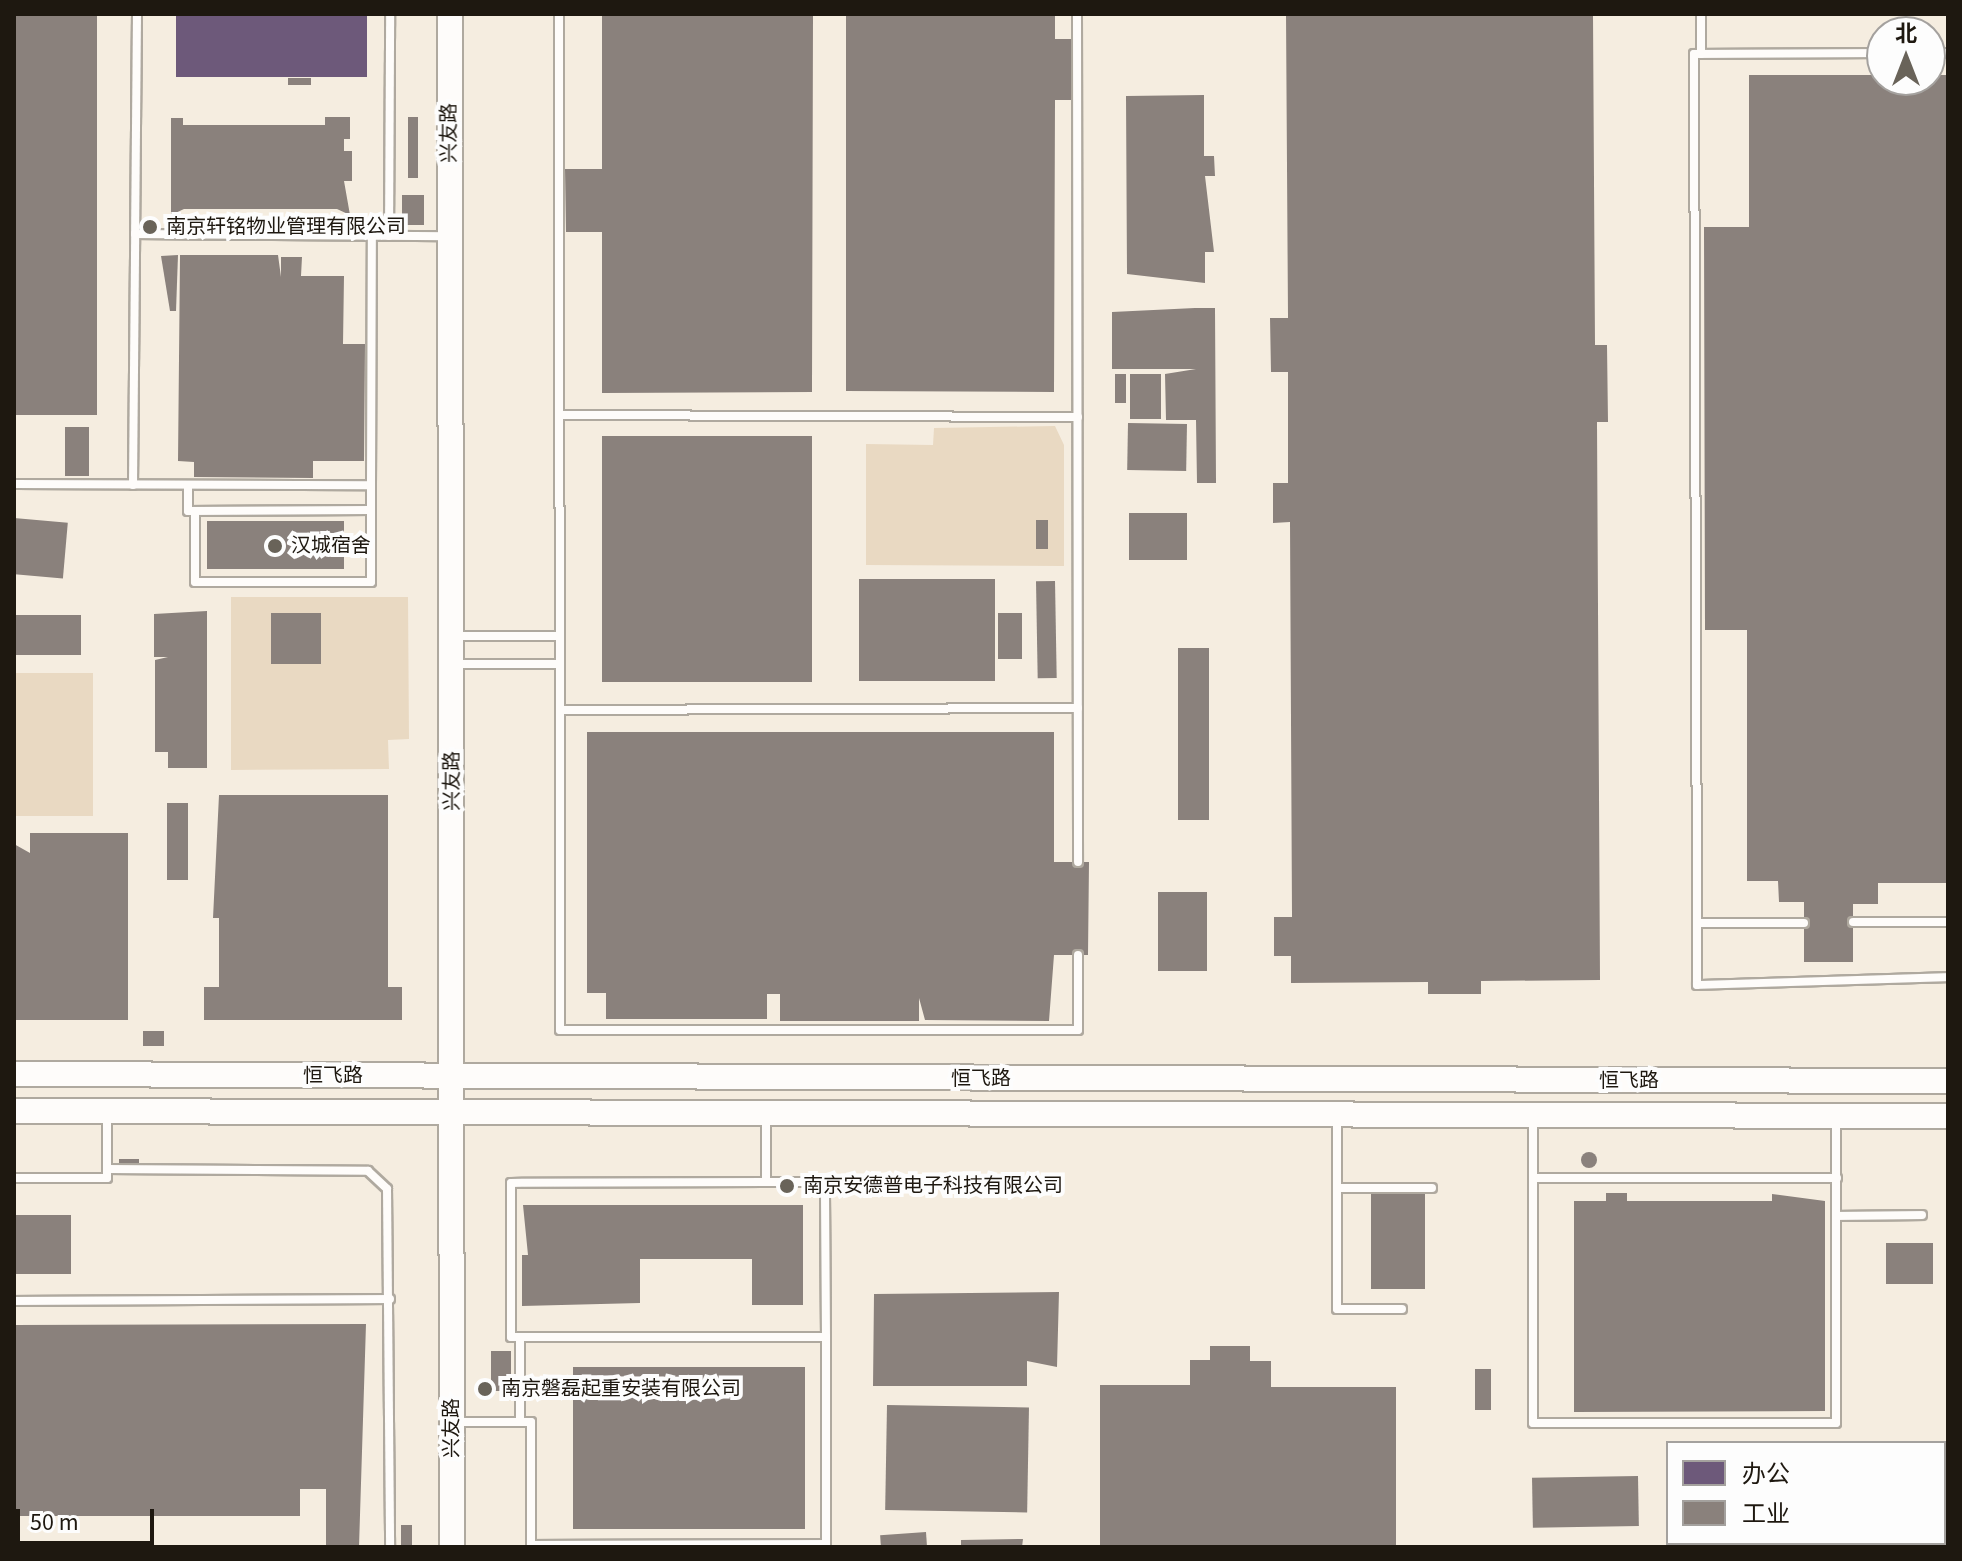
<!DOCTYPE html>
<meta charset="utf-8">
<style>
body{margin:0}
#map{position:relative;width:1962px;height:1561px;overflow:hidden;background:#f5ede0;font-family:"Source Sans 3","Noto Sans SC",sans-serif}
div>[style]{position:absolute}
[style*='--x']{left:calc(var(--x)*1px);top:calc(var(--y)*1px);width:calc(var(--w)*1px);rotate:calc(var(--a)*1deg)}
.green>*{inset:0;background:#e9d9c2;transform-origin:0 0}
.offices>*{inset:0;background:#6d597a;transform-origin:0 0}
.industry>*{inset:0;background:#8a817c;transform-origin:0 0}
.round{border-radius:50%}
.roads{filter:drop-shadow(2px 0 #afa99f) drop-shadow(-2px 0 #afa99f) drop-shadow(0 2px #afa99f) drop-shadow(0 -2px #afa99f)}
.lane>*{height:8px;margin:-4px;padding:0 4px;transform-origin:4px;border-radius:4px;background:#fefcfa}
.secondary>*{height:24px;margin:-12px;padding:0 12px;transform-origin:12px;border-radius:12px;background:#fefcfa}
.dots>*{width:22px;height:22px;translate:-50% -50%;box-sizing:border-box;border:4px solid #fdfdfd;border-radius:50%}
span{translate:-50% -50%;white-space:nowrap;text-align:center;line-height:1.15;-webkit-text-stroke:8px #fdfdfd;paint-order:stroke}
.street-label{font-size:20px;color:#1e1810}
.poi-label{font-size:20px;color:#1e1810}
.left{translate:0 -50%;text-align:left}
.frame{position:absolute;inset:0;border:16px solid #1e1810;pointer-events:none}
.legend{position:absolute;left:1666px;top:1441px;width:280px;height:104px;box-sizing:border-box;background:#fdfdfd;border:2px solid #a4a19e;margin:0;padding:10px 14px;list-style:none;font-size:24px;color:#1e1810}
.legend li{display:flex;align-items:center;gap:16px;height:40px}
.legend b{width:40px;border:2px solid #a4a19e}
.north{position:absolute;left:1866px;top:16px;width:80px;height:80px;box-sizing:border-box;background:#fdfdfd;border:2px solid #a4a19e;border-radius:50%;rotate:0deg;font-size:22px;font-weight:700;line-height:32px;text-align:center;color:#1e1810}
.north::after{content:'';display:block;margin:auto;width:28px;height:36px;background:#696359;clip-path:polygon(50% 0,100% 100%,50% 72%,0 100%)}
.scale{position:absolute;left:16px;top:1509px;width:138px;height:36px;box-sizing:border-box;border:4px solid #1e1810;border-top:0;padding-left:10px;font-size:24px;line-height:28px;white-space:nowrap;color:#1e1810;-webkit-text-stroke:6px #fdfdfd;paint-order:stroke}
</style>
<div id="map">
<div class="green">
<i style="clip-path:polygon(1055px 426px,1064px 445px,1064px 566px,866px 565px,866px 444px,933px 445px,934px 428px)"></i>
<i style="clip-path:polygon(231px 597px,408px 597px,409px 739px,388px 740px,389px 769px,231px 770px)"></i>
<i style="left:14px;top:673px;width:79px;height:143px"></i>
</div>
<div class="offices">
<i style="left:176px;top:14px;width:191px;height:63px"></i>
</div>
<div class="industry">
<i style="left:14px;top:14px;width:83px;height:401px"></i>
<i style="clip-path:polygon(602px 14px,813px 14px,812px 392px,602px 393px,602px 232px,566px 232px,565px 169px,602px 169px)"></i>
<i style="clip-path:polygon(846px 14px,1055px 14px,1055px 39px,1074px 39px,1074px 100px,1055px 100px,1054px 392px,846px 391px)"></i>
<i style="clip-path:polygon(1286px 14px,1593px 14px,1595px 345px,1607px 345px,1608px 422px,1597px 422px,1600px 980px,1481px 981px,1481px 994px,1428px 994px,1428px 982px,1291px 983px,1291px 956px,1274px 956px,1274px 917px,1292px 917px,1290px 522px,1273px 523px,1273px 483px,1288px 483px,1288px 372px,1271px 372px,1270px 318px,1288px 318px)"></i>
<i style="clip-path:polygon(1749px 75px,1948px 75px,1948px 883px,1878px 883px,1878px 904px,1853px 904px,1853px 962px,1804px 962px,1804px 902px,1779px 902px,1778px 881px,1747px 881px,1747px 630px,1705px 630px,1704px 227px,1749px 227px)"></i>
<i style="left:288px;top:78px;width:23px;height:7px"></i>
<i style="clip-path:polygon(1204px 95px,1204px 156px,1214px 156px,1215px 176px,1205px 176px,1214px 252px,1205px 252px,1205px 283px,1127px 274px,1126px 96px)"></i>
<i style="clip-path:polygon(325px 117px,350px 117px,350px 139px,344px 139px,344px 151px,352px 151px,352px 181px,344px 181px,350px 215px,337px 209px,184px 209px,171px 215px,171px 118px,183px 118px,183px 125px,325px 125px)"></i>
<i style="left:408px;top:117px;width:10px;height:61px"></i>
<i style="left:402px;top:195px;width:22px;height:30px"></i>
<i style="clip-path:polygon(178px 255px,176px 311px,170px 311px,161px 256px)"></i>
<i style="clip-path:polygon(180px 255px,278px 255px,281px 277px,281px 257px,302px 257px,301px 276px,344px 276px,343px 344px,365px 344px,364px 461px,313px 461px,313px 478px,194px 477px,194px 462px,178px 461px)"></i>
<i style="clip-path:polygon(1195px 308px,1215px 308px,1216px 483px,1197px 483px,1196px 420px,1166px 420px,1165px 374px,1196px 369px,1112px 369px,1112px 312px)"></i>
<i style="left:1115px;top:374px;width:11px;height:29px"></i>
<i style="left:1130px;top:374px;width:31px;height:45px"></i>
<i style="left:1128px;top:423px;width:59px;height:47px;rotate:1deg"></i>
<i style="left:65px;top:427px;width:24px;height:49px"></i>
<i style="left:602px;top:436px;width:210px;height:246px"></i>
<i style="left:1129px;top:513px;width:58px;height:47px"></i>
<i style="left:14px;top:518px;width:54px;height:56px;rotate:5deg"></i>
<i style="left:1036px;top:520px;width:12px;height:29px"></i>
<i style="left:207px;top:521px;width:137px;height:48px"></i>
<i style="left:859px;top:579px;width:136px;height:102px"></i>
<i style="left:1055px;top:581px;width:97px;height:19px;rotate:89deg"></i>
<i style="clip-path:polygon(207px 611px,207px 768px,168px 768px,168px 752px,155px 752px,155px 660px,168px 657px,154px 657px,154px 614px)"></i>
<i style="left:271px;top:613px;width:50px;height:51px"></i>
<i style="left:998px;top:613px;width:24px;height:46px"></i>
<i style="left:14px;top:615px;width:67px;height:40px"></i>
<i style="left:1209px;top:648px;width:172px;height:31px;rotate:90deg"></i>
<i style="clip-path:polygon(587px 732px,1054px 732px,1054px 862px,1089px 862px,1088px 955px,1054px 955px,1049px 1021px,925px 1020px,919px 998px,919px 1021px,780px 1021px,780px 994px,767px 994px,767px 1019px,606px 1019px,606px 993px,587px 993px)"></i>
<i style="clip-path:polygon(219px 795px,388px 795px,388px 987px,402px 987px,402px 1020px,204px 1020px,204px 987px,219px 987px,219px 918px,213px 918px)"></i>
<i style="left:167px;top:803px;width:21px;height:77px"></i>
<i style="clip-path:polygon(30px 833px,128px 833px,128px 1020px,14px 1020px,14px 844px,30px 853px)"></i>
<i style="left:1158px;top:892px;width:49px;height:79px"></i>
<i style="left:143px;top:1031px;width:21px;height:15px"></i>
<i class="round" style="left:1581px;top:1152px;width:16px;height:16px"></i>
<i style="left:139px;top:1159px;width:8px;height:20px;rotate:90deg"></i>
<i style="clip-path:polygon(1606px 1193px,1627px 1193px,1627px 1201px,1772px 1201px,1772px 1194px,1825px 1201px,1825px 1411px,1574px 1412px,1574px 1201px,1606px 1201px)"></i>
<i style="left:1371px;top:1194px;width:54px;height:95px"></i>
<i style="clip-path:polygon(523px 1205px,803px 1205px,803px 1305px,752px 1305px,752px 1259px,640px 1259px,640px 1303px,522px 1306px,522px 1255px,528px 1255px)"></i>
<i style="left:14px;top:1215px;width:57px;height:59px"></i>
<i style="left:1886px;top:1243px;width:47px;height:41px"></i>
<i style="clip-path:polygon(1059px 1292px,1057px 1367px,1027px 1361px,1027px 1386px,873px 1386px,874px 1294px)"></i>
<i style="clip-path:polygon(366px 1324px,359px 1547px,326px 1547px,326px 1489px,300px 1489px,300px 1516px,14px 1516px,14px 1325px)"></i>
<i style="clip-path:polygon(1210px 1346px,1250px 1346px,1250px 1361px,1271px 1361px,1271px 1387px,1396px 1387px,1396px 1547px,1100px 1547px,1100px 1385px,1190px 1385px,1190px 1360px,1210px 1360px)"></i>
<i style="left:491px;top:1351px;width:20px;height:40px"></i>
<i style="left:573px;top:1367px;width:232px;height:162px"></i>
<i style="left:1475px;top:1369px;width:16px;height:41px"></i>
<i style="left:887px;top:1405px;width:142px;height:105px;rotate:1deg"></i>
<i style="left:1638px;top:1476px;width:50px;height:106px;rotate:89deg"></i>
<i style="left:401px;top:1525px;width:11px;height:22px"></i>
<i style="left:926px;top:1532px;width:15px;height:46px;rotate:86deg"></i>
<i style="clip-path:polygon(1023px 1539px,1022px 1547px,961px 1547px,961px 1540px)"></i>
</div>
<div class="roads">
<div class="lane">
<i style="--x:137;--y:14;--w:220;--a:90.5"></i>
<i style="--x:135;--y:234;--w:311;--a:0.4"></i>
<i style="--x:559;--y:14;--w:1016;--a:89.94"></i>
<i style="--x:560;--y:1030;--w:518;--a:0"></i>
<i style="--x:1078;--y:1030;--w:75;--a:-90"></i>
<i style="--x:1077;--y:14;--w:848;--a:89.93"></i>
<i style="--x:1930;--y:53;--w:18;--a:0"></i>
<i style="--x:1701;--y:54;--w:40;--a:-90"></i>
<i style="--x:389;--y:236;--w:222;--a:-89.7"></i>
<i style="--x:559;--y:415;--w:519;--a:0.22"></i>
<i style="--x:14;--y:484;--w:357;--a:0.2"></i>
<i style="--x:371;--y:485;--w:249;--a:-89.8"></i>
<i style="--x:133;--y:485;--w:251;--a:-89.5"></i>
<i style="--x:188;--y:485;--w:26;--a:90"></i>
<i style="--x:188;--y:511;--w:183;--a:-0.3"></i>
<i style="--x:371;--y:510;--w:25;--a:-90"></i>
<i style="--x:195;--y:511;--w:71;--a:90"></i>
<i style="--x:195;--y:582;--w:176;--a:0"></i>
<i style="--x:371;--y:582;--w:72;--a:-90"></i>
<i style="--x:452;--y:636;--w:108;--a:0"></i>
<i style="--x:453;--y:664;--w:107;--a:0"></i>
<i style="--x:560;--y:710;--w:518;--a:-0.22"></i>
<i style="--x:1853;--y:922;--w:95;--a:0"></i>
<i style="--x:1697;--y:923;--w:62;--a:90"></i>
<i style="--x:1697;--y:985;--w:251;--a:-1.8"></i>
<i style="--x:1804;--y:923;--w:107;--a:180"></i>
<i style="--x:1697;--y:923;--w:869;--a:-90.2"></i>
<i style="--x:1694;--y:54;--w:188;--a:-0.3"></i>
<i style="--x:766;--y:1115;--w:67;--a:90"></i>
<i style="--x:766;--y:1182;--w:255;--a:179.8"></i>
<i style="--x:511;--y:1183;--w:154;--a:90"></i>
<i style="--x:511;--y:1337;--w:315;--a:0"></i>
<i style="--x:826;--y:1337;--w:155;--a:-90.4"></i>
<i style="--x:825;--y:1182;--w:59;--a:180"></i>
<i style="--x:1337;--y:1116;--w:193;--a:90"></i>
<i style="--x:1337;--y:1309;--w:65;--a:0"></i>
<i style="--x:1533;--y:1118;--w:305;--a:90"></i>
<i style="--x:1533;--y:1423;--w:303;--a:0"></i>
<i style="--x:1836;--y:1423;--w:306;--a:-90"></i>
<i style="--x:107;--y:1169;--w:261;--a:0.4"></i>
<i style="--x:368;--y:1171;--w:26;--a:43"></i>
<i style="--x:387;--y:1189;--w:358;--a:89.5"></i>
<i style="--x:14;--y:1178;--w:93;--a:0"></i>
<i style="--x:107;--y:1178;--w:62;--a:-90"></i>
<i style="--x:1533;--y:1178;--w:304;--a:0"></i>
<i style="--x:1337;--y:1188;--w:95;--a:0"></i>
<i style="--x:1837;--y:1216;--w:85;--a:-0.7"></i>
<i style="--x:14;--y:1301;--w:376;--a:-0.3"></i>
<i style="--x:520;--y:1337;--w:85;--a:90"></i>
<i style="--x:453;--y:1422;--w:78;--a:0"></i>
<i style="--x:531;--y:1422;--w:123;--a:90"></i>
<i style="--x:531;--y:1545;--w:295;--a:-0.2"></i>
<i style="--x:826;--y:1544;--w:207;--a:-90"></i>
</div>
<div class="secondary">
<i style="--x:450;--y:14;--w:1533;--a:89.93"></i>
<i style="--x:14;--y:1074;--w:1934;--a:0.21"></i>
<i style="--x:14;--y:1111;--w:1934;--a:0.15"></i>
</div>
</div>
<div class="dots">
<i style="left:150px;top:227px;background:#696359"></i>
<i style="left:275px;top:546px;background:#696359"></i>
<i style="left:787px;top:1186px;background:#696359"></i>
<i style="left:485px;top:1389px;background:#696359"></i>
</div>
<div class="street-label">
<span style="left:450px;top:133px;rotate:-90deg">兴友路</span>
<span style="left:453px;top:781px;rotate:-90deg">兴友路</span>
<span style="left:333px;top:1076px">恒飞路</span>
<span style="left:981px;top:1079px">恒飞路</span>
<span style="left:1629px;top:1081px">恒飞路</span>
<span style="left:452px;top:1428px;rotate:-90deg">兴友路</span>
</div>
<div class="poi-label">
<span class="left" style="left:166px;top:227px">南京轩铭物业管理有限公司</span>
<span class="left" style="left:291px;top:546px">汉城宿舍</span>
<span class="left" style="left:803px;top:1186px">南京安德普电子科技有限公司</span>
<span class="left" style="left:501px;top:1389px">南京磐磊起重安装有限公司</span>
</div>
<div class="frame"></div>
<ul class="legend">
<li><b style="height:22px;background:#6d597a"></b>办公</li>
<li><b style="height:22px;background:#8a817c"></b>工业</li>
</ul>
<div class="north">北</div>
<div class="scale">50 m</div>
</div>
